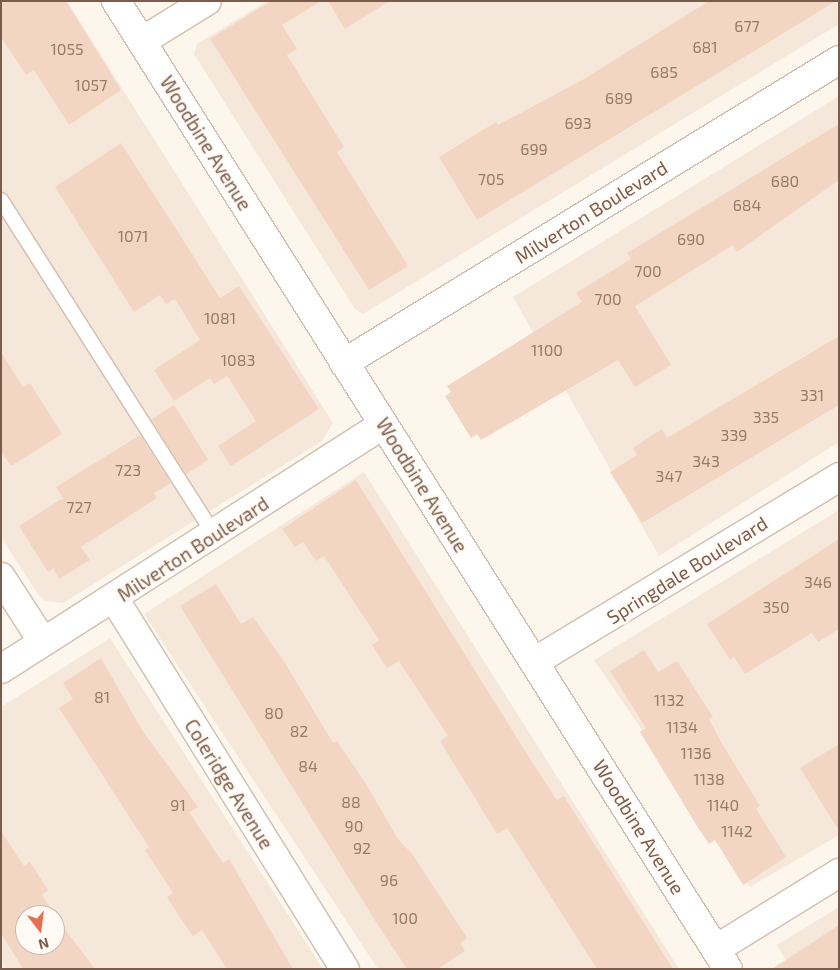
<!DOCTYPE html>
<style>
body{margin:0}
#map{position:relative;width:840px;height:970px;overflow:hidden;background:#fdf6ec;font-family:"Exo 2",sans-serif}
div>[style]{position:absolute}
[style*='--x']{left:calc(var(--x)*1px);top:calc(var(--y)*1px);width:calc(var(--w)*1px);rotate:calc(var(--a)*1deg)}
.residential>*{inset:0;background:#f5e8da}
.building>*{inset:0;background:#f3d5c3;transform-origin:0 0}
.roads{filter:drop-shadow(1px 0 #d1beb0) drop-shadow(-1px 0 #d1beb0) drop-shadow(0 1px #d1beb0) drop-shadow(0 -1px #d1beb0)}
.service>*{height:14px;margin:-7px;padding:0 7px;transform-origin:7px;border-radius:7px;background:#fff}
.minor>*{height:28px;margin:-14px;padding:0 14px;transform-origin:14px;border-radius:14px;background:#fff}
.secondary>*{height:28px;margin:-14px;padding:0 14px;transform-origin:14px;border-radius:14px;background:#fff}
span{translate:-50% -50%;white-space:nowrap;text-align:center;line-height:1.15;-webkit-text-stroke:5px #fffaf3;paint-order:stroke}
.number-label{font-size:16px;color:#987a6a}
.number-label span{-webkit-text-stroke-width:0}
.street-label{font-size:19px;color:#7a5c4d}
.frame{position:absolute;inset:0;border:2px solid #7a5c4d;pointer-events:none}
.north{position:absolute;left:15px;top:905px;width:50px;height:50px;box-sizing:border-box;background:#fffaf3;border:1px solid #cabbb1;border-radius:50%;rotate:165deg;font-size:14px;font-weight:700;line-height:20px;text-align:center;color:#7a5c4d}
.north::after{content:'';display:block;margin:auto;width:18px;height:22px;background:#e76f51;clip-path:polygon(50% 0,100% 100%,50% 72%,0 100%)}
</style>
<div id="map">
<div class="residential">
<i style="clip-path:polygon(1px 1px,67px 1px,333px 423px,322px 441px,63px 603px,45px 601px,37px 593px,1px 537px)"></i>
<i style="clip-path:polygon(267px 1px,839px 1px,839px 24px,363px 314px,355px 309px,194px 54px,197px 44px)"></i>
<i style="clip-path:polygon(839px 96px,839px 442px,659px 556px,513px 297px)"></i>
<i style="clip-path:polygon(364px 472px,679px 969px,378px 969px,144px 614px)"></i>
<i style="clip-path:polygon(839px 510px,839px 835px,750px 887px,594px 660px)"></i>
<i style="clip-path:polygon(evenodd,110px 638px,323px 969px,6px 969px,1px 961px,1px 707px,110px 638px,25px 915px,55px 915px,55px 945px,25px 945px,25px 915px)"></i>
<i style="clip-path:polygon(839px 907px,839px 969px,791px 969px,777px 945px)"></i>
</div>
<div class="building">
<i style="clip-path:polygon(1px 1px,66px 1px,121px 90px,69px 125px,34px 70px,26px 75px,1px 37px)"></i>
<i style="clip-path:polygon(271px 1px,321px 1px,282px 25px,297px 49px,287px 55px,344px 147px,337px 152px,408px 266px,369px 290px,210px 39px)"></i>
<i style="clip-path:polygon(328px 1px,390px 1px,345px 29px)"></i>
<i style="clip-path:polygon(709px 1px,836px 1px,477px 220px,439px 157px,496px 122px,498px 125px,584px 79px)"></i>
<i style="clip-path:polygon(839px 124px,839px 180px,737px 252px,733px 245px,635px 306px,671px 365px,635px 387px,618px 360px,481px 440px,477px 434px,471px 438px,445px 396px,451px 392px,447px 386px,582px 302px,576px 293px,631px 259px,627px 253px)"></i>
<i style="clip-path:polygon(121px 143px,220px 298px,239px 286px,319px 409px,231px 466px,218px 446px,256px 421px,227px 376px,214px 384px,210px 378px,174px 401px,154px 370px,200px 340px,175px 299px,166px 304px,160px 295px,134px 312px,55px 187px)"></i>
<i style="clip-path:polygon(839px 336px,839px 405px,642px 523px,610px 472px,637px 455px,633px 448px,662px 429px,667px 438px)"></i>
<i style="clip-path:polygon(1px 352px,23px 387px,30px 383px,62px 434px,11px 466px,1px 452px)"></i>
<i style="left:174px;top:405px;width:65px;height:27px;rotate:58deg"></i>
<i style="clip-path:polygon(140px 435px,171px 483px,154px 493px,157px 498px,81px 547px,90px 560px,59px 579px,53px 568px,48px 572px,19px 526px,63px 498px,56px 487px)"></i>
<i style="clip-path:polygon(356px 480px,532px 762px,557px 800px,564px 796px,673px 969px,597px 969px,507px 828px,497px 834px,440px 741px,448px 736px,399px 661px,387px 668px,372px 645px,379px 640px,324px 556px,316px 561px,303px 542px,295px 547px,282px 529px)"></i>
<i style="clip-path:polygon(839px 539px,839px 629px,818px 642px,812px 633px,745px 674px,734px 657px,730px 660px,707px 624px)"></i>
<i style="clip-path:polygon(216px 584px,241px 624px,253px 617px,285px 663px,333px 743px,337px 741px,366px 784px,398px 839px,413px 855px,467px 938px,460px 943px,465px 951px,437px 969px,407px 969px,376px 922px,180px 606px)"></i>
<i style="clip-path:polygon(644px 650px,658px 672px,677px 661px,713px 717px,709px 719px,721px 742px,760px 806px,756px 809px,786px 857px,743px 885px,715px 840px,709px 844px,697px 826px,640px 732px,646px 728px,610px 671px)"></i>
<i style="clip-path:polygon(101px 658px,142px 730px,198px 807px,189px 812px,223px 863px,229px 859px,293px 969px,227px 969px,202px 930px,193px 936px,179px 916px,167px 897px,173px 893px,145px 850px,149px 847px,59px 708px,73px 699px,63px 683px)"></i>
<i style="clip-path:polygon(839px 744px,839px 831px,800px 768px)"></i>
<i style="clip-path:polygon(1px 831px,24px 866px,30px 862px,48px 890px,42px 895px,55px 915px,25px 915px,25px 945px,55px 945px,55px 916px,95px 969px,23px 969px,1px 933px)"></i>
<i style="clip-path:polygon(839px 925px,839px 969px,772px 969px)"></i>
</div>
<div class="roads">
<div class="service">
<i style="--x:1;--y:200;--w:398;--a:57.5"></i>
</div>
<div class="minor">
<i style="--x:142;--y:41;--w:76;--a:-31.6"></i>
<i style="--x:344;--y:363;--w:580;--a:-31.47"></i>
<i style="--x:1;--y:577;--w:77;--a:57.1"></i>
<i style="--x:115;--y:600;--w:435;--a:58.1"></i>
<i style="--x:534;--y:662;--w:357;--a:-31.2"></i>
<i style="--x:1;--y:669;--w:453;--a:-32.6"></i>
<i style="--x:716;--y:949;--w:145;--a:-31.7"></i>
</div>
<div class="secondary">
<i style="--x:116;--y:1;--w:1145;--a:57.7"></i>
</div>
</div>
<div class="number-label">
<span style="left:747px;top:26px">677</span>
<span style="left:705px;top:47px">681</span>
<span style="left:67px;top:49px">1055</span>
<span style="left:664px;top:72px">685</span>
<span style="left:91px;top:85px">1057</span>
<span style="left:619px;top:98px">689</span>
<span style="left:578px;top:123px">693</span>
<span style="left:534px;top:149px">699</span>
<span style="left:491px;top:179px">705</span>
<span style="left:785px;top:181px">680</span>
<span style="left:747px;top:205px">684</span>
<span style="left:133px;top:236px">1071</span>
<span style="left:691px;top:239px">690</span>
<span style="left:648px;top:271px">700</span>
<span style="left:608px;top:299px">700</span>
<span style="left:220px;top:318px">1081</span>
<span style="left:547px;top:350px">1100</span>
<span style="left:238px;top:360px">1083</span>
<span style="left:812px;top:395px">331</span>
<span style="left:766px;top:417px">335</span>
<span style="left:734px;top:435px">339</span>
<span style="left:706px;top:461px">343</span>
<span style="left:128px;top:470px">723</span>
<span style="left:669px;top:476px">347</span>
<span style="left:79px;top:507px">727</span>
<span style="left:818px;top:582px">346</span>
<span style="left:776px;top:607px">350</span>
<span style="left:102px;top:697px">81</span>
<span style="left:669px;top:700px">1132</span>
<span style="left:274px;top:713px">80</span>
<span style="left:682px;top:727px">1134</span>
<span style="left:299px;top:731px">82</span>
<span style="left:696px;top:753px">1136</span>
<span style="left:308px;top:766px">84</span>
<span style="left:709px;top:779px">1138</span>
<span style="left:351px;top:802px">88</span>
<span style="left:178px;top:805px">91</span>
<span style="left:723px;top:805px">1140</span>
<span style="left:354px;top:826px">90</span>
<span style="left:737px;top:831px">1142</span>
<span style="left:362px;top:848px">92</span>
<span style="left:389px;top:880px">96</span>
<span style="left:405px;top:918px">100</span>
</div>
<div class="street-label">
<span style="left:206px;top:143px;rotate:58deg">Woodbine Avenue</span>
<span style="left:591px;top:212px;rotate:-32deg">Milverton Boulevard</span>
<span style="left:422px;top:485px;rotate:58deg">Woodbine Avenue</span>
<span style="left:193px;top:549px;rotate:-33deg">Milverton Boulevard</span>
<span style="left:687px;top:570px;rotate:-32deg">Springdale Boulevard</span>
<span style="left:229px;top:784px;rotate:58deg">Coleridge Avenue</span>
<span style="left:639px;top:827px;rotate:58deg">Woodbine Avenue</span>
</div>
<div class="frame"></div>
<div class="north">N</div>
</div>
